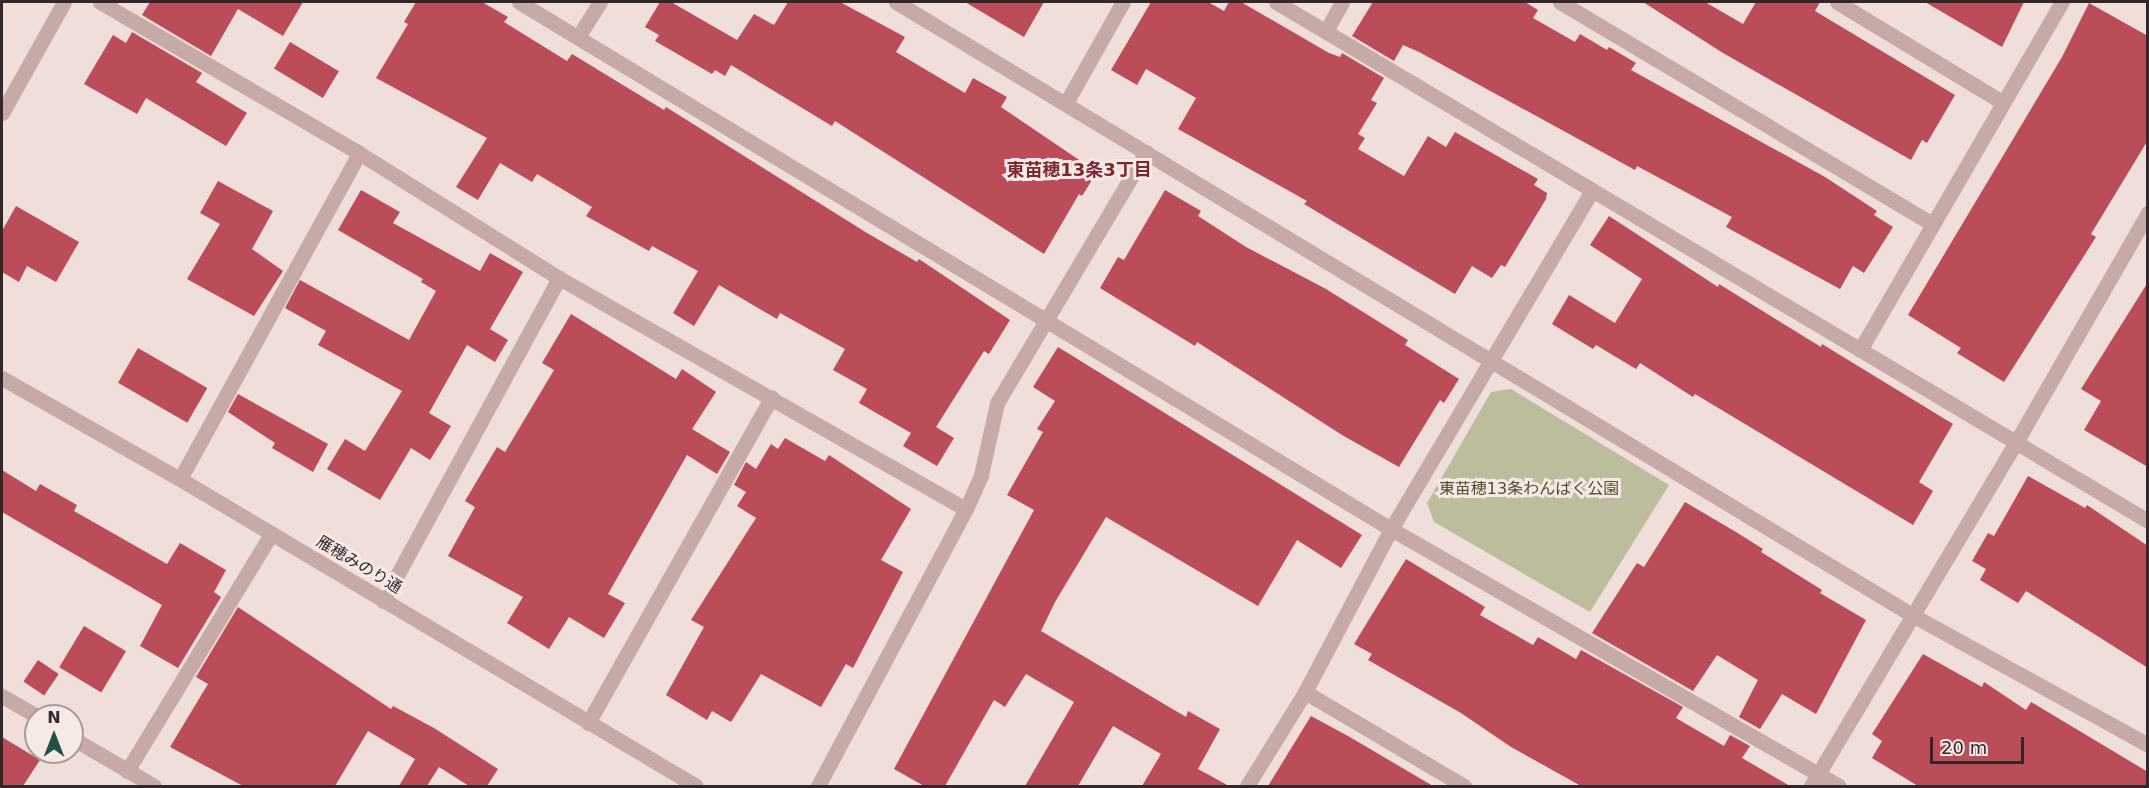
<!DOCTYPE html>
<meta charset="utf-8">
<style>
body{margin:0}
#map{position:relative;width:2149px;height:788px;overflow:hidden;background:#efdeda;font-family:"DejaVu Sans","Noto Sans JP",sans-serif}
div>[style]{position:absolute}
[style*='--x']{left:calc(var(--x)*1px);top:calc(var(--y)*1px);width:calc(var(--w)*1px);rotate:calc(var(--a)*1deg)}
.green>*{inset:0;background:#bdbc9c}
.building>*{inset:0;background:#bb4c59;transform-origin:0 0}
.minor>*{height:15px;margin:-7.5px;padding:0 7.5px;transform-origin:7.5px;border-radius:7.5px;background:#c6aaa7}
span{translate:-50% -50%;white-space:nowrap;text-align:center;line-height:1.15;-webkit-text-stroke:6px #f7e9e6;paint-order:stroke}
.park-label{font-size:16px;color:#4f4f2d}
.street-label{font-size:16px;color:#332728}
.neighbourhood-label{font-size:18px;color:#7b2731;font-weight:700}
.frame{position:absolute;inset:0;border:3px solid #332728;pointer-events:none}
.north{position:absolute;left:24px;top:704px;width:60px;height:60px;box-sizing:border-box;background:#f7e9e6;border:2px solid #a99b9a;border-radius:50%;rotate:0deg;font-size:16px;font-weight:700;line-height:24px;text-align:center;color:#332728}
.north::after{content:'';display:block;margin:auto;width:21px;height:27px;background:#215143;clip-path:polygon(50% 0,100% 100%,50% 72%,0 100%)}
.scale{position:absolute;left:1930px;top:737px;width:94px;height:27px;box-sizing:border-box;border:3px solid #332728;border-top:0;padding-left:8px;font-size:18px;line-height:21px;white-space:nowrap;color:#332728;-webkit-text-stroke:4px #f7e9e6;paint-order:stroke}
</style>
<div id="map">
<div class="green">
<i style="clip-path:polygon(1511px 389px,1669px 485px,1590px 612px,1434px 522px,1427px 503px,1491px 392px)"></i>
</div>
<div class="building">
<i style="clip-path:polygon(150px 2px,303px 2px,283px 36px,238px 9px,211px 56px,142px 15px)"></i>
<i style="clip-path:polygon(416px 2px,482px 2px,508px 17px,504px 22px,567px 61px,572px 54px,664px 110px,666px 107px,867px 233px,917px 262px,919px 259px,1010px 320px,989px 354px,984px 351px,936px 427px,954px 438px,937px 466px,903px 446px,911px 433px,859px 403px,867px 389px,833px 370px,845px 349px,780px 313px,777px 319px,719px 285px,694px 326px,673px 313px,698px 271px,652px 246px,649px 251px,586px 216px,592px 207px,537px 174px,532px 182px,500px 163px,478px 200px,456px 187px,487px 138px,376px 78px,408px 24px,404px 22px)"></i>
<i style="clip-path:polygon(660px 2px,671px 2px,737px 40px,754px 14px,774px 25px,788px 2px,840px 2px,905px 37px,896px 52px,965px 93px,973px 78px,1007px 97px,1001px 107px,1097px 172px,1082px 196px,1079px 194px,1044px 254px,835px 121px,832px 126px,731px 65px,725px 76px,715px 70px,712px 74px,655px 41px,659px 35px,645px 27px)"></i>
<i style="clip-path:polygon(965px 2px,1044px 2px,1024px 37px)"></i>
<i style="clip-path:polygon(1151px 2px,1208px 2px,1224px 11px,1229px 2px,1241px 2px,1329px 53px,1340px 57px,1342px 53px,1384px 78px,1371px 100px,1377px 103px,1358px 134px,1365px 138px,1358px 149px,1404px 176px,1428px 136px,1446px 147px,1455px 132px,1538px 179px,1534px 185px,1547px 193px,1546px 199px,1505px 267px,1501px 265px,1492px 278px,1472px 266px,1455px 294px,1304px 204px,1307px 201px,1178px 129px,1196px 98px,1146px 69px,1137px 85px,1111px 70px)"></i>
<i style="clip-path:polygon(1373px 2px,1525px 2px,1538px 10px,1533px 18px,1575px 42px,1580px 34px,1607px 50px,1609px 47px,1636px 63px,1631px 70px,1825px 177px,1877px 211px,1874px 215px,1893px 227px,1864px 273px,1853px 266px,1840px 289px,1726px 227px,1732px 217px,1637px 166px,1635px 170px,1419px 52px,1403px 45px,1394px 61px,1352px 36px)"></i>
<i style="clip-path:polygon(1643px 2px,1705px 2px,1743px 24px,1756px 2px,1820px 2px,1815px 11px,1955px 95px,1927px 143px,1922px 140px,1911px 160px,1723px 53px)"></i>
<i style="clip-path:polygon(1925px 2px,2024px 2px,2002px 47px)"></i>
<i style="clip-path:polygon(2089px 3px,2148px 36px,2148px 140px,2091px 234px,2096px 237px,2004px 382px,1957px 353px,1961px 348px,1908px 315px,2062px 57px)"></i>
<i style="clip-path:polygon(132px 32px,202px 73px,196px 82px,247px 113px,226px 146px,146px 98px,137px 114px,84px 84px,113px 35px,126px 43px)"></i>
<i style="left:290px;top:42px;width:57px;height:31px;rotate:31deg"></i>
<i style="clip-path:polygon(218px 181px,273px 211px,252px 249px,283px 271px,254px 316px,187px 279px,220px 224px,200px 213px)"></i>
<i style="clip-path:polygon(361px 190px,400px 212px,393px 223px,480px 271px,490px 253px,523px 272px,490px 329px,508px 340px,495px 362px,467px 345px,429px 413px,451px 426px,430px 460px,411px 448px,380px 500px,327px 469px,345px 439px,365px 451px,402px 391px,318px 345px,326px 331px,285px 308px,300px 280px,409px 340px,436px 291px,421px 282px,423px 279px,338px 230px)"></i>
<i style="clip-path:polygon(1165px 190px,1201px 211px,1198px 216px,1246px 247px,1326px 289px,1408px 340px,1405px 345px,1459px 379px,1444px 403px,1440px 400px,1399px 467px,1342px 435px,1197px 342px,1195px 346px,1100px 288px,1118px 257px,1124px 260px)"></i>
<i style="clip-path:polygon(16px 206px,79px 242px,56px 282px,27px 266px,19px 282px,2px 272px,2px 231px)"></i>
<i style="clip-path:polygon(1609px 216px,1718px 287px,1719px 284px,1821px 347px,1822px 344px,1953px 424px,1919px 482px,1933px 491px,1913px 525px,1695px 394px,1693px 397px,1640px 363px,1636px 369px,1596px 345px,1593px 349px,1552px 324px,1569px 295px,1615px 323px,1642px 279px,1590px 245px)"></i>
<i style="clip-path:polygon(2148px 282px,2148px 467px,2084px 430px,2101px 401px,2081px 389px)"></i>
<i style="clip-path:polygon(571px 314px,676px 379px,682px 369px,716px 392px,692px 429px,730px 452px,717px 474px,687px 455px,608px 594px,625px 603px,604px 638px,569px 617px,549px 649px,507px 623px,523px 597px,448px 556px,475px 507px,465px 501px,497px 447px,505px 452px,554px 370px,542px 363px)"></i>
<i style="clip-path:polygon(1058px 347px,1362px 535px,1341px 568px,1297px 540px,1258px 606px,1106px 517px,1055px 602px,1041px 631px,1186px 717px,1188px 711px,1220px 729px,1198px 769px,1229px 786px,1142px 786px,1161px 754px,1113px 726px,1078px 786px,1025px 786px,1074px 702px,1026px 674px,1005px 707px,994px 700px,945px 786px,924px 786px,894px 769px,1034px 510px,1007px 495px,1043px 432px,1037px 429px,1055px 401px,1033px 387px)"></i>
<i style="left:138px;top:348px;width:80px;height:40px;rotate:30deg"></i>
<i style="clip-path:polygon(238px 394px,328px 444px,313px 472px,272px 448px,275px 443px,228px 412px)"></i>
<i style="clip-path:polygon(785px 438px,825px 461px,829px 455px,911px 509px,881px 560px,903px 572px,853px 668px,846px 664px,821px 707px,761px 674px,731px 722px,712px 711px,707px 720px,666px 695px,704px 627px,691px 620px,756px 518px,737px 506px,746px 492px,734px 485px,746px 462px,756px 469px,771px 444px,778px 449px)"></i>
<i style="clip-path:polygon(2px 470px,36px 491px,40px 484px,77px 505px,74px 511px,167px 564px,180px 543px,226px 570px,214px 592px,221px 597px,178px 668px,140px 646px,162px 605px,2px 512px)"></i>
<i style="clip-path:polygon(2028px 476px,2085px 508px,2087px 505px,2148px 546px,2148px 668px,2026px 591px,2018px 603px,1980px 580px,1986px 569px,1972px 561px,1988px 533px,1994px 536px)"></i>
<i style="clip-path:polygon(1685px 502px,1736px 532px,1763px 549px,1761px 552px,1822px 590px,1820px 593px,1866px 620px,1816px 714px,1782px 694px,1760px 729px,1739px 717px,1758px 680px,1717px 655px,1693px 691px,1592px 633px,1637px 563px,1644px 567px)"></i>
<i style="clip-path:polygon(1406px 559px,1485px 607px,1480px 615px,1533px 645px,1538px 637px,1576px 659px,1581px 650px,1683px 707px,1676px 718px,1724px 746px,1730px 735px,1750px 746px,1742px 758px,1790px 786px,1581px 786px,1511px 747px,1461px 713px,1368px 660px,1372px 654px,1354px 644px)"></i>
<i style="clip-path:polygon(238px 607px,391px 709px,393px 706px,434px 728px,498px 769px,487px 786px,469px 786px,439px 767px,427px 786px,399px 786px,415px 759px,368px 731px,335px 786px,243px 786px,170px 747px,208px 684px,196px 677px)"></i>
<i style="left:84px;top:626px;width:49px;height:48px;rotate:31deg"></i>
<i style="clip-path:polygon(1923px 654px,1982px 687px,1984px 682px,2026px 710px,2031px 702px,2148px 772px,2148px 786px,1918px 786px,1872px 758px,1882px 741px,1872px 734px)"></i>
<i style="left:38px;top:660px;width:25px;height:26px;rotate:34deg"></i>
<i style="clip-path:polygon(1311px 716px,1348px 736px,1433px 786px,1268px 786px)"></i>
<i style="clip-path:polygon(2px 737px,40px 760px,23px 786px,2px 786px)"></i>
</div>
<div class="minor">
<i style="--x:100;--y:2;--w:300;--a:30.2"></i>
<i style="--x:359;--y:153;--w:236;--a:32"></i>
<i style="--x:559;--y:278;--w:468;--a:29.6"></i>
<i style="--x:519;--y:2;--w:1019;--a:31.15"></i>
<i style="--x:1391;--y:529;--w:516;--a:29.84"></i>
<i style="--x:896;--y:2;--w:1187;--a:31.1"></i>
<i style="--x:1912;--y:615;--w:269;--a:28.8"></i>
<i style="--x:1276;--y:2;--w:1015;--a:30.76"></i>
<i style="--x:1560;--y:2;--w:432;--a:30.8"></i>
<i style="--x:1837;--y:2;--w:193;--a:31.2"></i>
<i style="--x:1326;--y:31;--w:33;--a:-61"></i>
<i style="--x:578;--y:37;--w:41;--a:-57.8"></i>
<i style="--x:1066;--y:103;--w:116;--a:-60.6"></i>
<i style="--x:2;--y:113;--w:127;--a:-60.8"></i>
<i style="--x:1860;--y:350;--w:402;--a:-59.9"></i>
<i style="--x:2;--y:378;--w:205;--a:29.6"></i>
<i style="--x:180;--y:479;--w:600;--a:30.75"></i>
<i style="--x:180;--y:479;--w:372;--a:-61.2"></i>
<i style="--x:383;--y:601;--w:368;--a:-61.4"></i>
<i style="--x:1305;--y:692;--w:185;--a:30.6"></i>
<i style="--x:2;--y:696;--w:39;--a:30"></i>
<i style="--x:588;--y:723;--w:374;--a:-60.6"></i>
<i style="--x:72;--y:738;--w:95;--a:30.3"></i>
<i style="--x:127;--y:771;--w:277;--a:-58.7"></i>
<i style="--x:818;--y:786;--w:314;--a:-61.9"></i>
<i style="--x:966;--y:509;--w:37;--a:-66"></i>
<i style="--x:981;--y:475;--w:74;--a:-77.5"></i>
<i style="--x:997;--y:403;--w:292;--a:-59.3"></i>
<i style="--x:1247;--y:786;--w:110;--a:-58.3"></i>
<i style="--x:1305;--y:692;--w:184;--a:-62.2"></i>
<i style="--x:1391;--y:529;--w:393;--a:-59.3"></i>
<i style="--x:1811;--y:786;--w:398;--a:-59.2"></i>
<i style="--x:2015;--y:444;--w:267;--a:-60.1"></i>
</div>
<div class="park-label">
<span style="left:1529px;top:489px">東苗穂13条わんぱく公園</span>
</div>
<div class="street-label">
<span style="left:359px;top:565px;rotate:31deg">雁穂みのり通</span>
</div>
<div class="neighbourhood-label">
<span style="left:1079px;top:170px">東苗穂13条3丁目</span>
</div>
<div class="frame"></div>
<div class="north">N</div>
<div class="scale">20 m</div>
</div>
